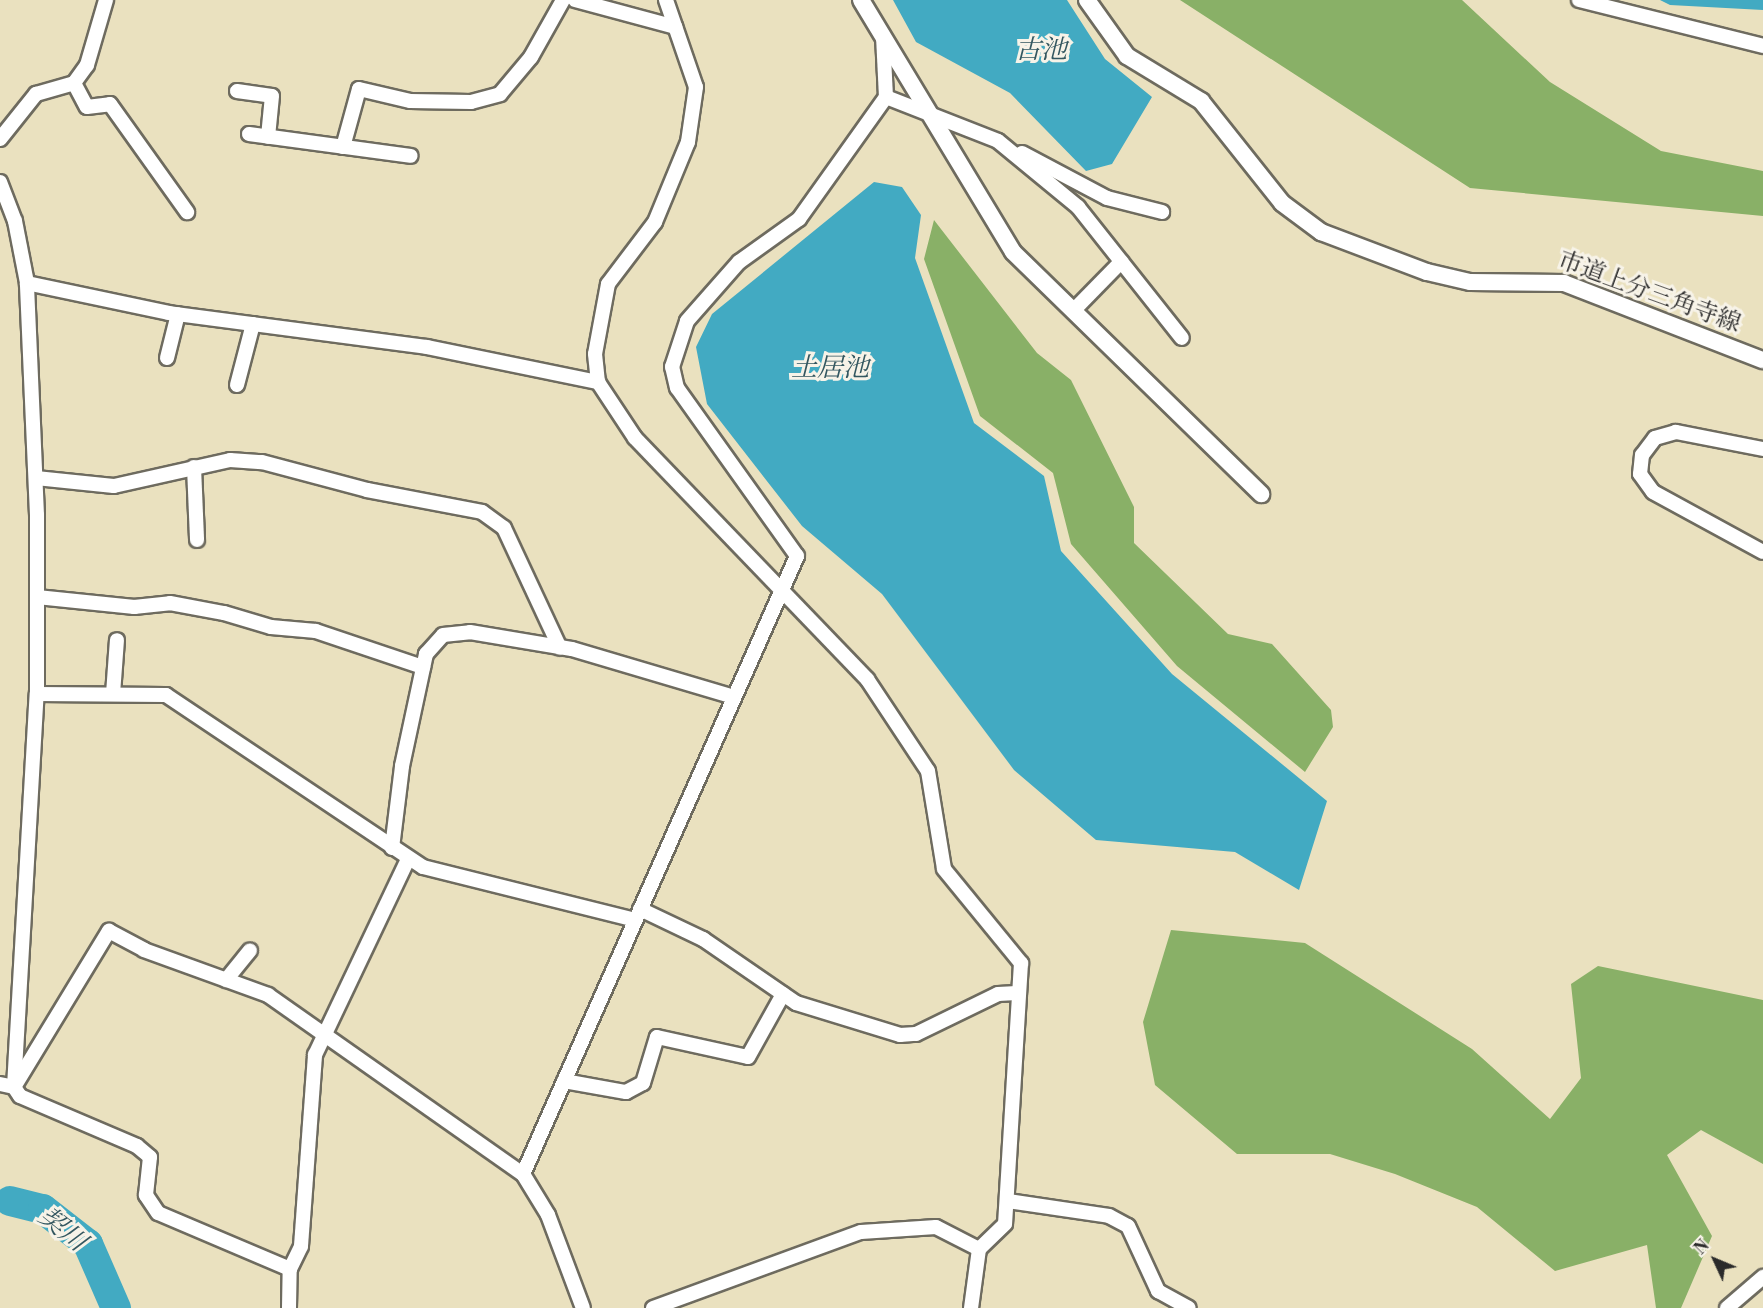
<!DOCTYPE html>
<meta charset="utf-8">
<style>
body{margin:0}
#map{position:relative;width:1763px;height:1308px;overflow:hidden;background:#eae1bf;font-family:"Libre Bodoni","Noto Serif JP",serif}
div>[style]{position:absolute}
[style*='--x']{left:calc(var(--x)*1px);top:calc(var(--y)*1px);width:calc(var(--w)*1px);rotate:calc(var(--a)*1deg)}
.forest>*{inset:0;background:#89b067}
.water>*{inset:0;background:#42aac2}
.river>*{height:30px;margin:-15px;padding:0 15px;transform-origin:15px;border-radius:15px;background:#42aac2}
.roads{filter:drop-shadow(2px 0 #6e6b5f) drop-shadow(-2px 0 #6e6b5f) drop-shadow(0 2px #6e6b5f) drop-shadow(0 -2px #6e6b5f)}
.minor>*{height:14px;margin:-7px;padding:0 7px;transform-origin:7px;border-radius:7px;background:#fff}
.tertiary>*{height:16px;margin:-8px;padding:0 8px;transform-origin:8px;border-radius:8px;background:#fff}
span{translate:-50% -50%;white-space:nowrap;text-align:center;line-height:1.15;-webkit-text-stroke:6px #f7f3e8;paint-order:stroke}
.street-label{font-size:24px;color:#2b2b2b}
.water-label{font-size:26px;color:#335760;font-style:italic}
.north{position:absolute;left:1685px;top:1230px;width:60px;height:60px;-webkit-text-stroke:4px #f7f3e8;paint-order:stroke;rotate:314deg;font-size:16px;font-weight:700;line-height:24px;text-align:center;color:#2b2b2b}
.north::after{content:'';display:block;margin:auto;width:21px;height:27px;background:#2b2b2b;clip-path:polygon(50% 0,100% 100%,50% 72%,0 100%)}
</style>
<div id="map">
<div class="forest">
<i style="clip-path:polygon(1180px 0,1462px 0,1550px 82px,1661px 151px,1763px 171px,1763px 216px,1470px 188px)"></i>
<i style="clip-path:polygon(934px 220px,1037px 353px,1071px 380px,1134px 507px,1134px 543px,1228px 634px,1272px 644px,1331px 710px,1333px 727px,1305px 772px,1177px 666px,1071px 544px,1053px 473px,980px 416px,924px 259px)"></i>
<i style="clip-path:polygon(1171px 930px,1305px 943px,1472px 1049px,1550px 1119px,1581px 1078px,1571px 984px,1598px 966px,1763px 1000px,1763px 1164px,1701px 1130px,1667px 1155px,1712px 1236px,1681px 1308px,1656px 1308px,1647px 1245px,1555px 1271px,1477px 1207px,1395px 1174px,1330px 1154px,1237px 1154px,1155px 1085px,1143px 1022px)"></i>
</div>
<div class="water">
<i style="clip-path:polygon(893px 0,1067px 0,1105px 59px,1152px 97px,1112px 164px,1086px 171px,1010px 93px,916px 42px)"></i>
<i style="clip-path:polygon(1660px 0,1763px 0,1763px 10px,1670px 5px)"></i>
<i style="clip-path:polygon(874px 182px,902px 187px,921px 215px,915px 258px,974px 423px,1044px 476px,1061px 551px,1172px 674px,1327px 801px,1299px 890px,1235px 852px,1096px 840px,1014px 770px,882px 594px,802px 526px,707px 404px,696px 347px,712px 314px)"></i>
</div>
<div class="river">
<i style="--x:10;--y:1201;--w:34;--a:14"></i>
<i style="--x:43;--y:1209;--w:57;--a:37.9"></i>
<i style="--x:88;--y:1244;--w:70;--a:66.4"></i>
</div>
<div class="roads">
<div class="minor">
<i style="--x:575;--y:0;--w:104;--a:15.1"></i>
<i style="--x:666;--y:0;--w:92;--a:71"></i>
<i style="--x:696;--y:87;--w:56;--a:98.3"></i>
<i style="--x:688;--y:142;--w:87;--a:112.4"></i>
<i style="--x:655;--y:222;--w:78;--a:127.2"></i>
<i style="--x:608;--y:284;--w:71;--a:100.5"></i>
<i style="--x:595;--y:354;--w:28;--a:84"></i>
<i style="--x:598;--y:382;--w:67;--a:56.5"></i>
<i style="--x:635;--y:438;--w:335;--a:46.1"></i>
<i style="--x:867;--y:679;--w:110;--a:56.5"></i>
<i style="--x:928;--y:771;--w:99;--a:80.7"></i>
<i style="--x:944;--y:869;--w:122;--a:50.7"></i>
<i style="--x:1021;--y:963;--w:261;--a:93.5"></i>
<i style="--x:1005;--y:1224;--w:36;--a:136"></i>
<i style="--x:979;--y:1249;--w:60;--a:97.7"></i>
<i style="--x:1579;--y:0;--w:190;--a:14"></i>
<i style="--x:883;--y:36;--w:61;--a:87.2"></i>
<i style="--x:74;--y:83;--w:27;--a:62"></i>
<i style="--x:87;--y:107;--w:23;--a:-7"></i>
<i style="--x:110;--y:104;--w:133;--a:54.5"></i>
<i style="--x:237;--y:91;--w:35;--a:8"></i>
<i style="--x:272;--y:96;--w:41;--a:95.6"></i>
<i style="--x:249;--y:134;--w:163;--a:7.7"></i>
<i style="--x:0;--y:139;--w:58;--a:-51.3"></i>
<i style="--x:36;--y:94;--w:40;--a:-16"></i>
<i style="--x:74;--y:83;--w:22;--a:-54"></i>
<i style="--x:87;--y:65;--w:68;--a:-73.7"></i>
<i style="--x:343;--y:147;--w:60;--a:-74.6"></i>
<i style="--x:359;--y:89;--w:52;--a:13.2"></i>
<i style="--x:410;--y:101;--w:61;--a:0.9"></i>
<i style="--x:471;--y:102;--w:30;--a:-15"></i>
<i style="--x:500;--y:94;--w:48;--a:-50"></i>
<i style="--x:531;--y:57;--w:65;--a:-60.7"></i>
<i style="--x:1022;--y:153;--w:96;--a:27.9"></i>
<i style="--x:1107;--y:198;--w:57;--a:14.3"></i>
<i style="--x:0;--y:182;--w:42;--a:69"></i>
<i style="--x:15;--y:221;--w:63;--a:79"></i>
<i style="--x:1073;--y:311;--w:69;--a:-45.6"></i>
<i style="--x:167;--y:358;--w:45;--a:-76"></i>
<i style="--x:237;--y:385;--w:63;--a:-75.3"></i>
<i style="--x:1763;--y:449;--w:89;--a:-168.9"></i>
<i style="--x:1676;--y:432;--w:22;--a:164"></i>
<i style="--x:1655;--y:438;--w:21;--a:127"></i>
<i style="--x:1642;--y:455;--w:19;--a:96"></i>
<i style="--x:1640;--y:474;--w:22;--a:54"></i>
<i style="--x:1653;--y:492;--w:125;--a:28.6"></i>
<i style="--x:194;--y:467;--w:73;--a:87.6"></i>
<i style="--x:36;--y:478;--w:78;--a:5.9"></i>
<i style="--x:114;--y:486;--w:119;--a:-12.6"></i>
<i style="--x:230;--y:460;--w:32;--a:4"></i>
<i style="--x:262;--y:462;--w:109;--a:14.9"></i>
<i style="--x:367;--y:490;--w:117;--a:10.8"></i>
<i style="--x:482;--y:512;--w:27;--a:36"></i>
<i style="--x:504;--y:528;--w:132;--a:65"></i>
<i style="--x:37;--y:597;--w:98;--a:5.9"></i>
<i style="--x:134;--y:607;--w:36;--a:-6"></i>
<i style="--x:170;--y:603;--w:55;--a:10.5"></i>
<i style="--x:224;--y:613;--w:49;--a:16.6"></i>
<i style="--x:271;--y:627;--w:45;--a:5.1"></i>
<i style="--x:316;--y:631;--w:113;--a:18.6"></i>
<i style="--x:37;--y:694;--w:129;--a:0.4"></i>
<i style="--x:166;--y:695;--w:309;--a:33.8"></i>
<i style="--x:423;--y:867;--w:219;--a:14"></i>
<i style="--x:113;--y:694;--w:54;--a:-85.8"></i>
<i style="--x:392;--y:848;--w:83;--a:-83"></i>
<i style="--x:402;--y:766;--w:115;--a:-77.9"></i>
<i style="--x:426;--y:654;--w:25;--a:-48"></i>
<i style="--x:443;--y:635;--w:27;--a:-6"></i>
<i style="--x:470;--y:632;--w:103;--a:9.5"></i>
<i style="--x:572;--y:649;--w:169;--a:16.5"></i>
<i style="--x:640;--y:909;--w:70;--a:25.5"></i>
<i style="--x:703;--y:939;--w:113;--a:34.5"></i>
<i style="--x:796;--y:1003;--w:109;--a:17.1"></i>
<i style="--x:900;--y:1035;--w:16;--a:-4"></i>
<i style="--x:916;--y:1034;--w:91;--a:-26"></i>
<i style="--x:998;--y:994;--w:19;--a:-3"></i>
<i style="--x:226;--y:980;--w:38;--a:-51"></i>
<i style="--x:564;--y:1081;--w:63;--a:10.1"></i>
<i style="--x:626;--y:1092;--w:19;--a:-28"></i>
<i style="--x:643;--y:1083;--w:48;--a:-73.1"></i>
<i style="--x:657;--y:1037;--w:93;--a:12.4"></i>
<i style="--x:748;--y:1057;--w:72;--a:-60.9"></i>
<i style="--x:0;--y:1084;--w:14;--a:12"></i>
<i style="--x:14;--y:1087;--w:183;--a:-58.7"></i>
<i style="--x:109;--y:931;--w:40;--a:28"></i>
<i style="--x:144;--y:950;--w:132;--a:19.9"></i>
<i style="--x:268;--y:995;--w:312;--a:35.1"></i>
<i style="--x:523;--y:1174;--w:48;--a:58.6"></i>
<i style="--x:548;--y:1215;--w:99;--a:69.4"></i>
<i style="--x:523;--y:1174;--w:676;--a:-66.09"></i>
<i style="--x:797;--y:556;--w:206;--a:-125.5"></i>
<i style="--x:677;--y:388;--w:22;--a:-103"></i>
<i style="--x:672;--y:367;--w:48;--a:-71.9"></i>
<i style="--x:687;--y:321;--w:79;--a:-48.6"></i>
<i style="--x:739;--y:262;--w:74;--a:-35.6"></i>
<i style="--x:799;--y:219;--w:150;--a:-54.5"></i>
<i style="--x:886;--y:97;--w:120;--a:21.4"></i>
<i style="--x:998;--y:141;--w:104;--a:39.5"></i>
<i style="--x:1078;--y:207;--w:167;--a:51.6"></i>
<i style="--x:1008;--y:1201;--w:102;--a:8.4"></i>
<i style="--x:1109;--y:1216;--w:21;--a:28"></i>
<i style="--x:1128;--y:1226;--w:72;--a:65.2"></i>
<i style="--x:1158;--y:1291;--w:35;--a:29"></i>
<i style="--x:290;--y:1269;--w:143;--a:-157"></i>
<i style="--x:158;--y:1213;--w:22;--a:-124"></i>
<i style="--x:146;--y:1195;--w:38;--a:-84"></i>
<i style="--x:150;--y:1157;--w:17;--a:-140"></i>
<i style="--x:137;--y:1146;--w:127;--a:-156.9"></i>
<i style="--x:20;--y:1096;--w:11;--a:-124"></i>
<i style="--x:14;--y:1087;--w:394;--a:-86.7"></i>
<i style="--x:37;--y:694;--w:179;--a:-90"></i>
<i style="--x:37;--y:515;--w:232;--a:-92.5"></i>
<i style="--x:27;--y:283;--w:145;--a:11.9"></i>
<i style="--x:169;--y:313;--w:260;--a:7.5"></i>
<i style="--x:427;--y:347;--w:175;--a:11.6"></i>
<i style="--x:289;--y:1308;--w:39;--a:-89"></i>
<i style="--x:290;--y:1269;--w:25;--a:-64"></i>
<i style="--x:301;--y:1246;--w:192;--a:-85.8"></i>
<i style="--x:315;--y:1055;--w:217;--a:-64.6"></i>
<i style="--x:653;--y:1308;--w:221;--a:-20.1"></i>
<i style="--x:861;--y:1232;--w:75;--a:-3.8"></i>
<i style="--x:936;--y:1227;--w:48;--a:27.1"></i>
<i style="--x:1727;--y:1308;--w:48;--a:-40.7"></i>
</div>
<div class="tertiary">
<i style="--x:861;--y:0;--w:294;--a:58.9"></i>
<i style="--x:1013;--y:252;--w:347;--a:44.3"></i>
<i style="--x:1087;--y:0;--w:69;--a:54.5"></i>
<i style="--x:1127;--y:56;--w:87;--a:31.3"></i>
<i style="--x:1201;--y:101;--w:130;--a:51.5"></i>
<i style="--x:1282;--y:203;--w:49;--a:36.6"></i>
<i style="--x:1321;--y:232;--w:113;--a:20.7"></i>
<i style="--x:1427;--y:272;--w:44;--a:13.1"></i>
<i style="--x:1470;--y:282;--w:94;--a:0.6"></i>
<i style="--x:1564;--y:283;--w:213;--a:21.2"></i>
</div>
</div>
<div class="street-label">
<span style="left:1649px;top:293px;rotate:20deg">市道上分三角寺線</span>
</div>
<div class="water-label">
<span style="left:1041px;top:51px">古池</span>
<span style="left:830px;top:369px">土居池</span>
<span style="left:62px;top:1230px;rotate:39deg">契川</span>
</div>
<div class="north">N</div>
</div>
